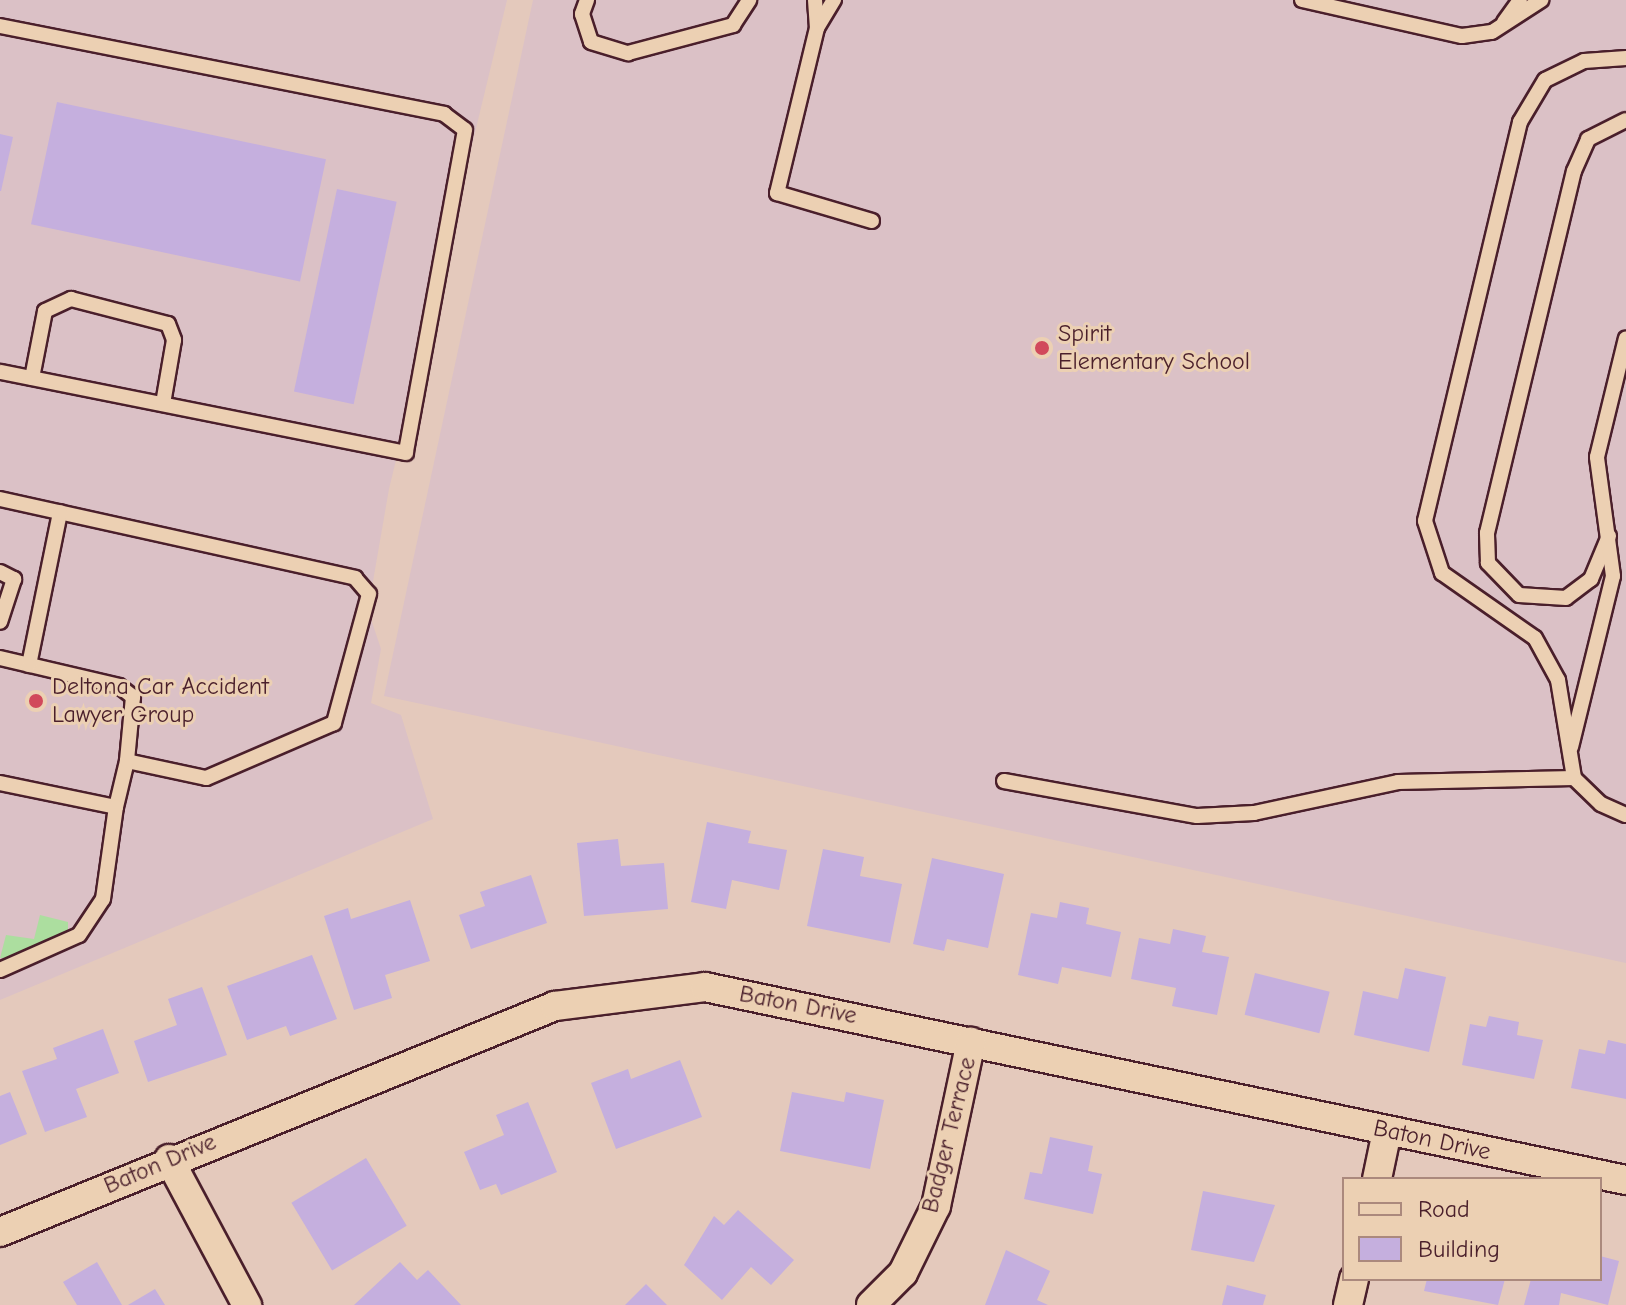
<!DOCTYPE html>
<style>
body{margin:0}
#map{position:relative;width:1626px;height:1305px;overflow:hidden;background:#e4c9bc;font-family:"Comic Neue",sans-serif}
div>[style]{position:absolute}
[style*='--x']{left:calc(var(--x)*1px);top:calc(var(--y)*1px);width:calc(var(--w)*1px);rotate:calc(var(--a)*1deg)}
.built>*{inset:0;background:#dbc1c6}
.green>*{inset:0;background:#acde9f}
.building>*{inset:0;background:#c5afde;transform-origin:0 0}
.roads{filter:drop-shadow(2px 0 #4a1f2b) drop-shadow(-2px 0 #4a1f2b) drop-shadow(0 2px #4a1f2b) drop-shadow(0 -2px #4a1f2b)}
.lane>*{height:14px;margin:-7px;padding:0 7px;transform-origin:7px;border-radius:7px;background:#ecd0b3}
.street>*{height:28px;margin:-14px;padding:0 14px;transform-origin:14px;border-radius:14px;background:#ecd0b3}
.dots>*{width:22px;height:22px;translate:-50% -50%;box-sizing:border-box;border:4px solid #ecd0b3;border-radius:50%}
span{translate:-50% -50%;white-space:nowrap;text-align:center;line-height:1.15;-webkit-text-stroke:6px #ecd0b3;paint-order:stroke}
.poi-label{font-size:24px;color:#4a1f2b}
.left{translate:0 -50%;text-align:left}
.street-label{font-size:24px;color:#4a1f2b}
.legend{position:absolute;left:1342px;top:1177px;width:260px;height:104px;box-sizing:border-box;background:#ecd0b3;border:2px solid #ab897d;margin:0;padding:10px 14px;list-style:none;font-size:24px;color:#4a1f2b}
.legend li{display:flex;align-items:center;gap:16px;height:40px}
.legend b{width:40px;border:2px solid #ab897d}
</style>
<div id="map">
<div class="built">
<i style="clip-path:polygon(0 0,507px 0,389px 489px,368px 610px,381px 649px,371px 703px,401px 715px,433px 819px,0 1000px)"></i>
<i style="clip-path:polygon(533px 0,1626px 0,1626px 963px,384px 696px)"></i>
</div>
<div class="green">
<i style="clip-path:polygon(40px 915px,68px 922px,68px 938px,22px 957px,0 958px,6px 935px,34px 939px)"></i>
</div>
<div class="building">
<i style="left:57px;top:102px;width:275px;height:125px;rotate:12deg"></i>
<i style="clip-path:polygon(0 134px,13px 137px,1px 191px,0 191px)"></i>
<i style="left:337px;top:189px;width:61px;height:207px;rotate:12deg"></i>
<i style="clip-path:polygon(707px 822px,751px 831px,748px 843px,787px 850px,779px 890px,732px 880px,726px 909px,691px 902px)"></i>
<i style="clip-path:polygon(618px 839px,621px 866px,664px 863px,668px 909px,584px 916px,577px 843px)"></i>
<i style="clip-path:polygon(823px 849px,864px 857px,860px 876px,902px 884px,890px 943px,807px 926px)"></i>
<i style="clip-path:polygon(932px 858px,1004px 874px,988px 948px,947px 939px,944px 951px,913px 944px)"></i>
<i style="clip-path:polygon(531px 875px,547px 923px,471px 949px,459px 915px,485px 906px,480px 892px)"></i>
<i style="clip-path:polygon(410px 900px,430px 961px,385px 975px,392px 998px,354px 1010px,324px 916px,348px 908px,351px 919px)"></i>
<i style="clip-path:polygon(1060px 902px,1089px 908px,1086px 924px,1121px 932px,1111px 977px,1062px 967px,1058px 984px,1018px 975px,1031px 913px,1057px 918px)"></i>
<i style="clip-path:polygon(1173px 929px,1206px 936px,1202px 952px,1229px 957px,1217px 1015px,1172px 1006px,1176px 988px,1131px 979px,1139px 938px,1170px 944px)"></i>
<i style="clip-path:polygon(312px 955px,337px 1019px,290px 1036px,286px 1026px,247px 1040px,227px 986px)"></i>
<i style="clip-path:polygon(1405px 968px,1446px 977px,1429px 1052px,1354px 1035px,1363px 991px,1398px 999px)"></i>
<i style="left:1255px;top:973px;width:77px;height:43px;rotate:14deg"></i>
<i style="clip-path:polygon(202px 987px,227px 1055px,148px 1082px,134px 1041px,177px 1025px,168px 999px)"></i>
<i style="clip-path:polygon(1489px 1016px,1519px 1022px,1517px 1035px,1543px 1040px,1534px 1079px,1462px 1065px,1470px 1024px,1486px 1027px)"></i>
<i style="clip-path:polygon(103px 1029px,119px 1073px,76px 1089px,87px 1117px,45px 1132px,22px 1071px,57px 1059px,53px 1048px)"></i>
<i style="clip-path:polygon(1608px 1040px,1626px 1044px,1626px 1099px,1571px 1088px,1579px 1049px,1605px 1054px)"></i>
<i style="clip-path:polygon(680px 1060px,702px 1117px,616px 1149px,591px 1083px,628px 1069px,631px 1079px)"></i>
<i style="clip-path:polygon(10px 1092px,27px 1134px,0 1145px,0 1096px)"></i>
<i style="clip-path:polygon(792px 1092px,844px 1102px,846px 1092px,884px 1100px,870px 1169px,780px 1151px)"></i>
<i style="clip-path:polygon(528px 1102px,557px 1172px,501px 1195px,496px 1184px,480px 1190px,464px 1152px,504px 1135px,496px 1115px)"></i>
<i style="clip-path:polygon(1050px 1137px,1093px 1146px,1088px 1171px,1102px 1174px,1093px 1214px,1024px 1199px,1030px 1172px,1042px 1174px)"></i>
<i style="left:366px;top:1158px;width:79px;height:87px;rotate:59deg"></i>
<i style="clip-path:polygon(1203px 1191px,1275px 1205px,1254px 1262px,1191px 1250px)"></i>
<i style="clip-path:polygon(738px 1210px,794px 1260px,771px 1285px,751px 1267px,722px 1300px,684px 1265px,714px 1216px,724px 1225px)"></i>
<i style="clip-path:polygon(1006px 1250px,1050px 1271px,1037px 1300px,1048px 1305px,985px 1305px)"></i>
<i style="clip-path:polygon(1600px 1256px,1619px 1261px,1608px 1305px,1561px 1293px,1559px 1305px,1524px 1305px,1531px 1279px,1600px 1279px)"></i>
<i style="clip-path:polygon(97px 1262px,122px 1305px,77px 1305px,63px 1282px)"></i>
<i style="clip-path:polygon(400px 1262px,417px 1280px,428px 1270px,461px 1305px,354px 1305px)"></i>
<i style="clip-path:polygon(1427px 1279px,1505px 1279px,1498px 1305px,1424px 1291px)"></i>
<i style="clip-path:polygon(646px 1284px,667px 1305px,625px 1305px)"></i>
<i style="clip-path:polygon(1227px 1285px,1266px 1295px,1263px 1305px,1222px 1305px)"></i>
<i style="clip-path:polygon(155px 1289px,165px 1305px,128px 1305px)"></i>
</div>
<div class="roads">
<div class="lane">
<i style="--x:587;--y:0;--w:15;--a:110"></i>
<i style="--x:582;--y:14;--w:29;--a:72"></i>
<i style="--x:591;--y:42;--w:39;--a:17"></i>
<i style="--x:628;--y:53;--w:109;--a:-14.9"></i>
<i style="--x:733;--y:25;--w:30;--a:-57"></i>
<i style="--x:815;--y:0;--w:28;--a:86"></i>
<i style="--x:817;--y:28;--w:33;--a:-59"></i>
<i style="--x:1302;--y:0;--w:164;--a:12.7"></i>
<i style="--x:1462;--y:36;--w:30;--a:-8"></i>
<i style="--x:1492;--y:32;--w:59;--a:-33.1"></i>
<i style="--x:1504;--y:22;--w:27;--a:-54"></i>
<i style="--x:0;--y:26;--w:453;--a:11.2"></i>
<i style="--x:444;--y:114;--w:26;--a:37"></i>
<i style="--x:465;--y:130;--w:328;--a:100.4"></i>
<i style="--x:406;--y:453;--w:414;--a:-168.7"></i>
<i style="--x:817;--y:28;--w:170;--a:103.6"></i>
<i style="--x:777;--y:193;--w:99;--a:16.4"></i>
<i style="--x:1626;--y:58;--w:42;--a:175.9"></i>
<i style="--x:1584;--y:61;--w:43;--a:154"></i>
<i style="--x:1545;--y:80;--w:49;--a:120.8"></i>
<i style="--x:1520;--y:122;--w:410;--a:103.4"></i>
<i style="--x:1425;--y:521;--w:55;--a:71.9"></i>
<i style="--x:1442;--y:573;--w:113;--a:35"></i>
<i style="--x:1535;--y:638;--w:48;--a:61.3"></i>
<i style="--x:1558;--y:680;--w:99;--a:80.7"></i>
<i style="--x:1574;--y:778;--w:37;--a:44"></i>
<i style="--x:1601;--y:804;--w:27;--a:24"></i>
<i style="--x:32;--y:378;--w:68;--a:-79"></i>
<i style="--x:45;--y:311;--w:29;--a:-25"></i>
<i style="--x:71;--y:299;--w:100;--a:14.5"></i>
<i style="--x:168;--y:324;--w:17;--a:69"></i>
<i style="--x:174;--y:340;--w:65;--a:99.8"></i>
<i style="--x:0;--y:499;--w:364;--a:12.5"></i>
<i style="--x:355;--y:578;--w:21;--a:49"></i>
<i style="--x:369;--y:594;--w:134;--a:105.2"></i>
<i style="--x:334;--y:723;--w:139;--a:156.7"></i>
<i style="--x:206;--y:778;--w:81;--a:-167.9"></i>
<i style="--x:127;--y:761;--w:47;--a:103.4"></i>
<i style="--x:116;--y:807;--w:118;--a:-168.3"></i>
<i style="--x:1609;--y:536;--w:47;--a:112.7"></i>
<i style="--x:1591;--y:579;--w:31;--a:143"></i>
<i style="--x:1566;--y:598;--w:47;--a:-176.3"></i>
<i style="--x:1519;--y:595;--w:45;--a:-134.1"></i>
<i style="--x:1488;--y:563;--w:30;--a:-92"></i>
<i style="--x:1487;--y:533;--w:372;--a:-76.5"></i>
<i style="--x:1574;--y:171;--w:35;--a:-66"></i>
<i style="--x:1588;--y:139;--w:42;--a:-26.6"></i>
<i style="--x:0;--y:572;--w:16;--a:27"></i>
<i style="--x:14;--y:579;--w:45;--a:108"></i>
<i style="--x:0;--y:658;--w:122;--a:13.2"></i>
<i style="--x:119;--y:686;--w:18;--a:38"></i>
<i style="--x:133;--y:697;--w:64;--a:95.4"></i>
<i style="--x:29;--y:665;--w:156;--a:-78.5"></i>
<i style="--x:1571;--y:747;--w:176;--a:-76.2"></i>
<i style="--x:1613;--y:576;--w:120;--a:-97.7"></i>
<i style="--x:1597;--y:457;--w:122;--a:-76.3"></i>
<i style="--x:1004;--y:781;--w:196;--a:10.3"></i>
<i style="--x:1197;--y:816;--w:57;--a:-3"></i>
<i style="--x:1254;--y:813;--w:147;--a:-12.1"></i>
<i style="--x:1398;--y:782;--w:176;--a:-1.3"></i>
<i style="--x:0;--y:970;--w:86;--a:-23.9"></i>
<i style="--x:79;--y:935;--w:43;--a:-56.3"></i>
<i style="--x:103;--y:899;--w:93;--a:-82"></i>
</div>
<div class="street">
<i style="--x:169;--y:1159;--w:166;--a:61.9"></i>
<i style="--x:1377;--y:1179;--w:49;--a:-78.2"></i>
<i style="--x:0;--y:1232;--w:599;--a:-22.16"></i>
<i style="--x:555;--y:1006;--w:151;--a:-7.2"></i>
<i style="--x:705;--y:987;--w:941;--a:11.84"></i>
<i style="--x:871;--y:1305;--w:45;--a:-45"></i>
<i style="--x:903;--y:1273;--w:75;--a:-63.8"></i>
<i style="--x:936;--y:1206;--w:168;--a:-78"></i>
<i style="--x:1348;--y:1305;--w:27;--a:-77"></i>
</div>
</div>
<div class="dots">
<i style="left:1042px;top:348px;background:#d1495b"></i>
<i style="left:36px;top:701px;background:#d1495b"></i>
</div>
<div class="poi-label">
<span class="left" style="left:1058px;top:348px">Spirit<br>Elementary School</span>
<span class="left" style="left:52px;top:701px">Deltona Car Accident<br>Lawyer Group</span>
</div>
<div class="street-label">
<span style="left:798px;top:1005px;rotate:11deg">Baton Drive</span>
<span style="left:949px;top:1135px;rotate:-76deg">Badger Terrace</span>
<span style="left:1432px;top:1140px;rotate:12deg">Baton Drive</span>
<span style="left:160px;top:1164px;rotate:-23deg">Baton Drive</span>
</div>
<ul class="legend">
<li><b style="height:10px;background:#ecd0b3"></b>Road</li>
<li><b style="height:22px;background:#c5afde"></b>Building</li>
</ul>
</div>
